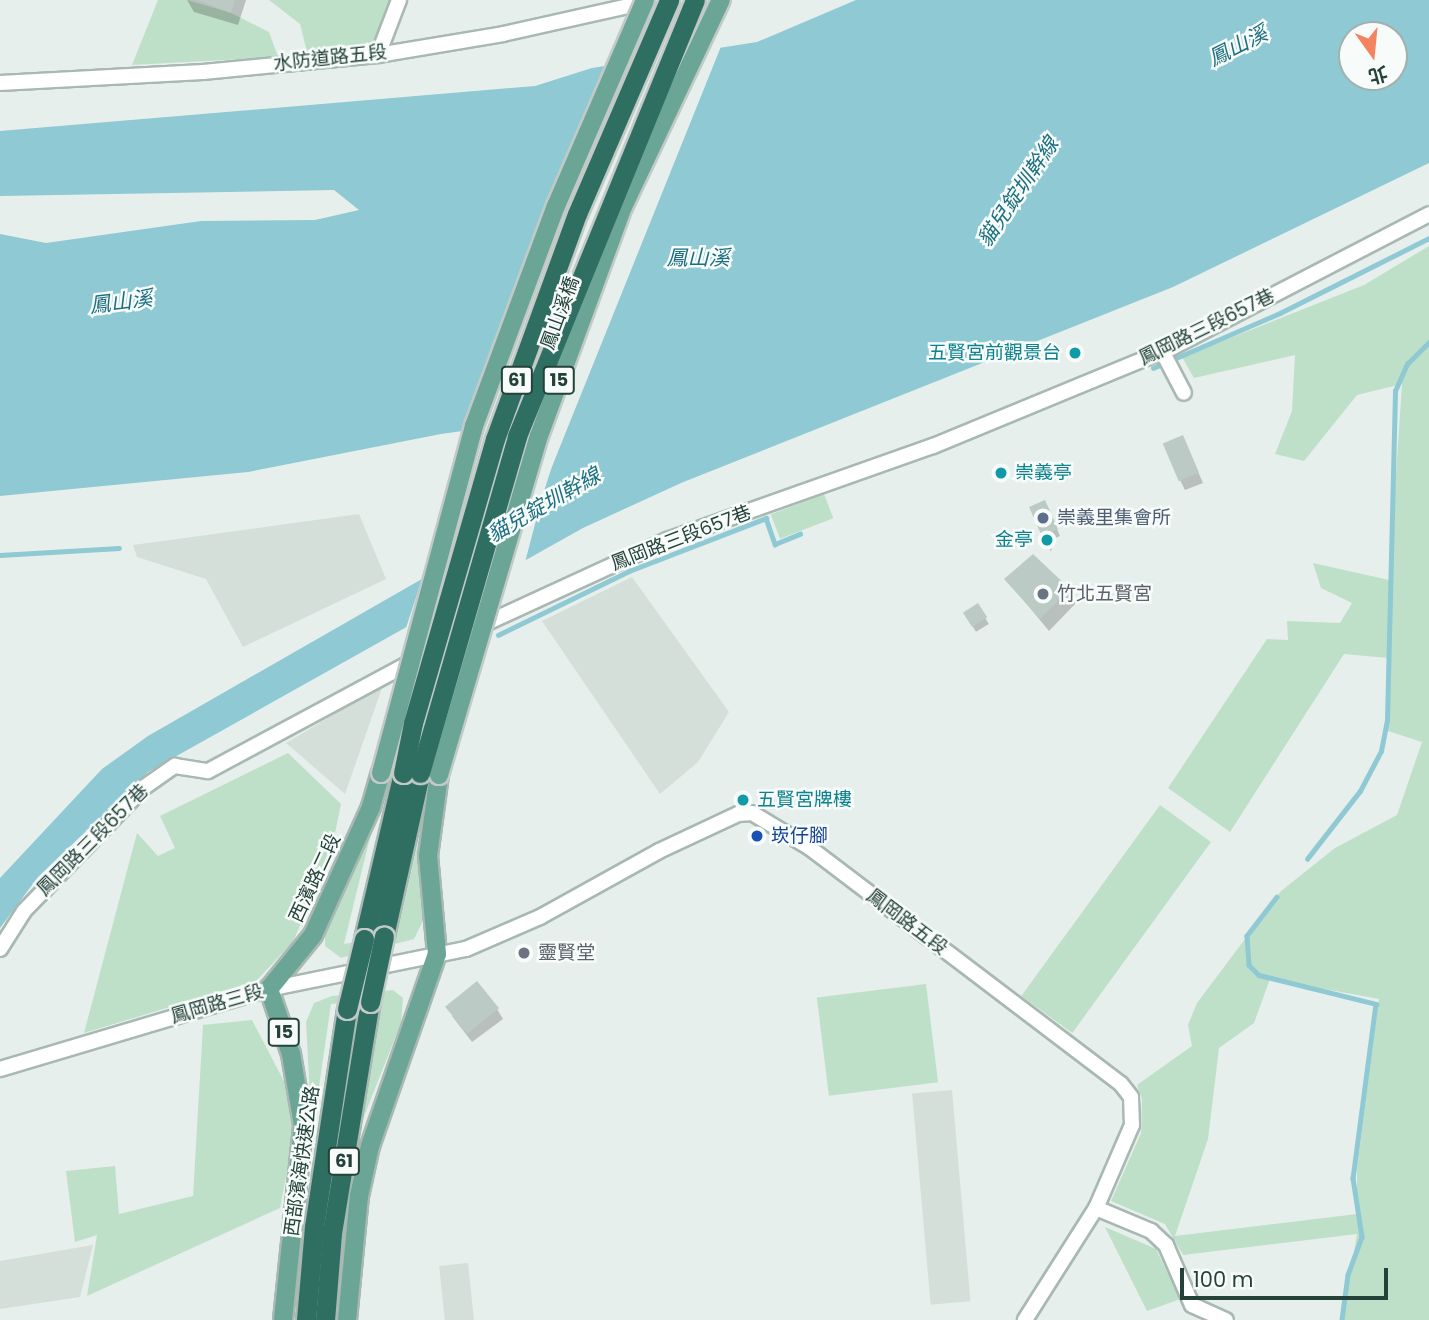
<!DOCTYPE html>
<meta charset="utf-8">
<style>
body{margin:0}
#map{position:relative;width:1429px;height:1320px;overflow:hidden;background:#e6efeb;font-family:Poppins,"Noto Sans TC",sans-serif}
div>[style]{position:absolute}
[style*='--x']{left:calc(var(--x)*1px);top:calc(var(--y)*1px);width:calc(var(--w)*1px);rotate:calc(var(--a)*1deg)}
.built>*{inset:0;background:#d4dfda;transform-origin:0 0}
.green>*{inset:0;background:#bfe0c8;transform-origin:0 0}
.water>*{inset:0;background:#8ec9d4}
.pier>*{inset:0;background:#e6efeb}
.shadow>*{inset:0;background:#0003;transform-origin:0 0}
.stream>*{height:4.5px;margin:-2.25px;padding:0 2.25px;transform-origin:2.25px;border-radius:2.25px;background:#8ec9d4}
.building>*{inset:0;background:#bbcac4;transform-origin:0 0}
.round{border-radius:50%}
.roads{filter:drop-shadow(2px 0 #a8b8b2) drop-shadow(-2px 0 #a8b8b2) drop-shadow(0 2px #a8b8b2) drop-shadow(0 -2px #a8b8b2)}
.minor>*{height:14px;margin:-7px;padding:0 7px;transform-origin:7px;border-radius:7px;background:#fff}
.major>*{height:18px;margin:-9px;padding:0 9px;transform-origin:9px;border-radius:9px;background:#6aa596}
.highway>*{height:19px;margin:-9.5px;padding:0 9.5px;transform-origin:9.5px;border-radius:9.5px;background:#2f6f62}
.bridges{filter:drop-shadow(2px 0 #c2cac8) drop-shadow(-2px 0 #c2cac8) drop-shadow(0 2px #c2cac8) drop-shadow(0 -2px #c2cac8)}
.major-bridge>*{height:18px;margin:-9px;padding:0 9px;transform-origin:9px;border-radius:9px;background:#6aa596}
.highway-bridge>*{height:19px;margin:-9.5px;padding:0 9.5px;transform-origin:9.5px;border-radius:9.5px;background:#2f6f62}
.dots>*{width:19px;height:19px;translate:-50% -50%;box-sizing:border-box;border:4px solid #f7fbf9;border-radius:50%}
span{translate:-50% -50%;white-space:nowrap;text-align:center;line-height:1.15;-webkit-text-stroke:5px #f7fbf9;paint-order:stroke}
.shield-label span{padding:2px 5px;background:#f7fbf9;border:2px solid;border-radius:5px;-webkit-text-stroke-width:0}
.shield-label{font-size:18px;color:#24423a;font-weight:700}
.street-label{font-size:19px;color:#24423a}
.culture-label{font-size:19px;color:#0d838f}
.right{translate:-100% -50%;text-align:right}
.left{translate:0 -50%;text-align:left}
.service-label{font-size:19px;color:#4e5e75}
.worship-label{font-size:19px;color:#5b616d}
.transit-label{font-size:19px;color:#164399}
.water-label{font-size:21px;color:#1c6f80;font-style:italic}
.north{position:absolute;left:1338px;top:21px;width:70px;height:70px;box-sizing:border-box;background:#f7fbf9;border:2px solid #a3b1ad;border-radius:50%;rotate:165deg;font-size:19px;font-weight:700;line-height:28px;text-align:center;color:#24423a}
.north::after{content:'';display:block;margin:auto;width:24px;height:32px;background:#f4845f;clip-path:polygon(50% 0,100% 100%,50% 72%,0 100%)}
.scale{position:absolute;left:1180px;top:1268px;width:208px;height:32px;box-sizing:border-box;border:4px solid #24423a;border-top:0;padding-left:9px;font-size:21px;line-height:24px;white-space:nowrap;color:#24423a;-webkit-text-stroke:5px #f7fbf9;paint-order:stroke}
</style>
<div id="map">
<div class="built">
<i style="clip-path:polygon(359px 514px,386px 579px,243px 647px,206px 579px,137px 557px,133px 545px)"></i>
<i style="clip-path:polygon(632px 577px,729px 712px,698px 762px,660px 794px,542px 621px)"></i>
<i style="clip-path:polygon(383px 685px,345px 794px,286px 743px)"></i>
<i style="left:952px;top:1090px;width:212px;height:40px;rotate:85deg"></i>
<i style="clip-path:polygon(93px 1245px,80px 1297px,0 1309px,0 1261px)"></i>
<i style="left:468px;top:1263px;width:57px;height:29px;rotate:84deg"></i>
</div>
<div class="green">
<i style="clip-path:polygon(158px 0,187px 0,231px 13px,269px 32px,278px 57px,132px 65px)"></i>
<i style="clip-path:polygon(269px 0,395px 0,389px 23px,395px 48px,308px 56px,300px 24px)"></i>
<i style="clip-path:polygon(evenodd,1429px 246px,1429px 1320px,1343px 1320px,1357px 1234px,1183px 1255px,1165px 1224px,1111px 1201px,1141px 1133px,1142px 1099px,1137px 1085px,1192px 1046px,1188px 1025px,1197px 1003px,1281px 891px,1335px 848px,1397px 815px,1422px 742px,1388px 731px,1388px 658px,1344px 654px,1230px 832px,1168px 788px,1267px 639px,1288px 640px,1287px 621px,1340px 623px,1352px 603px,1321px 588px,1313px 563px,1389px 580px,1402px 384px,1357px 395px,1304px 461px,1275px 454px,1292px 411px,1295px 355px,1194px 378px,1182px 357px,1364px 285px,1429px 246px,1270px 979px,1379px 999px,1357px 1168px,1357px 1214px,1175px 1236px,1208px 1139px,1219px 1048px,1254px 1023px,1270px 979px)"></i>
<i style="left:824px;top:494px;width:26px;height:57px;rotate:69deg"></i>
<i style="clip-path:polygon(288px 753px,341px 804px,332px 848px,293px 942px,256px 981px,84px 1033px,137px 833px,158px 856px,175px 848px,160px 816px)"></i>
<i style="clip-path:polygon(428px 798px,420px 869px,424px 919px,414px 939px,341px 958px,325px 946px,325px 928px,375px 817px,344px 944px,397px 935px)"></i>
<i style="left:1160px;top:805px;width:63px;height:236px;rotate:36deg"></i>
<i style="left:926px;top:984px;width:99px;height:110px;rotate:83deg"></i>
<i style="clip-path:polygon(393px 990px,403px 998px,401px 1023px,361px 1124px,382px 998px,331px 1004px,312px 1135px,306px 1022px,314px 1003px,332px 996px)"></i>
<i style="clip-path:polygon(252px 1020px,288px 1089px,293px 1140px,280px 1208px,87px 1296px,97px 1235px,75px 1242px,66px 1171px,115px 1166px,119px 1214px,193px 1196px,203px 1025px)"></i>
<i style="clip-path:polygon(1105px 1227px,1156px 1249px,1180px 1299px,1147px 1311px)"></i>
</div>
<div class="water">
<i style="clip-path:polygon(evenodd,856px 0,1429px 0,1429px 163px,1173px 287px,681px 483px,583px 528px,148px 772px,38px 877px,0 928px,0 878px,102px 769px,148px 736px,537px 513px,568px 416px,441px 434px,248px 472px,0 496px,0 234px,46px 243px,201px 221px,315px 220px,359px 210px,334px 190px,0 196px,0 131px,535px 86px,592px 68px,757px 42px,856px 0,1352px 35px,1394px 35px,1394px 77px,1352px 77px,1352px 35px)"></i>
</div>
<div class="pier">
<i style="clip-path:polygon(722px 44px,547px 479px,524px 566px,404px 634px,424px 573px,534px 511px,564px 420px,468px 434px,508px 307px,609px 62px)"></i>
</div>
<div class="shadow">
<i style="clip-path:polygon(187px 0,246px 0,238px 25px,194px 12px)"></i>
<i style="clip-path:polygon(1183px 437px,1203px 483px,1185px 490px,1180px 480px)"></i>
<i style="clip-path:polygon(1003px 470px,1007px 477px,1003px 480px,998px 471px)"></i>
<i style="clip-path:polygon(1031px 508px,1048px 508px,1060px 536px,1053px 539px,1051px 552px)"></i>
<i style="clip-path:polygon(1006px 579px,1069px 590px,1076px 603px,1049px 631px)"></i>
<i style="left:978px;top:606px;width:21px;height:15px;rotate:59deg"></i>
<i style="clip-path:polygon(497px 1009px,503px 1019px,472px 1042px,452px 1016px)"></i>
</div>
<div class="stream">
<i style="--x:1153;--y:368;--w:138;--a:-23.4"></i>
<i style="--x:1280;--y:313;--w:167;--a:-26.7"></i>
<i style="--x:0;--y:555;--w:119;--a:-3.4"></i>
<i style="--x:498;--y:635;--w:146;--a:-26"></i>
<i style="--x:629;--y:571;--w:147;--a:-21.1"></i>
<i style="--x:766;--y:518;--w:28;--a:71"></i>
<i style="--x:775;--y:544;--w:27;--a:-22"></i>
<i style="--x:1307;--y:859;--w:86;--a:-52.1"></i>
<i style="--x:1360;--y:791;--w:45;--a:-62.3"></i>
<i style="--x:1381;--y:751;--w:32;--a:-79"></i>
<i style="--x:1387;--y:720;--w:329;--a:-88.6"></i>
<i style="--x:1395;--y:391;--w:30;--a:-66"></i>
<i style="--x:1407;--y:364;--w:31;--a:-45"></i>
<i style="--x:1277;--y:897;--w:49;--a:127.6"></i>
<i style="--x:1247;--y:936;--w:29;--a:86"></i>
<i style="--x:1249;--y:965;--w:14;--a:45"></i>
<i style="--x:1259;--y:975;--w:121;--a:13.9"></i>
<i style="--x:1376;--y:1004;--w:176;--a:97.5"></i>
<i style="--x:1353;--y:1178;--w:60;--a:81.3"></i>
<i style="--x:1362;--y:1237;--w:40;--a:110.2"></i>
<i style="--x:1348;--y:1275;--w:45;--a:97.6"></i>
</div>
<div class="building">
<i style="clip-path:polygon(197px 0,235px 0,231px 13px)"></i>
<i style="left:1183px;top:435px;width:41px;height:22px;rotate:67deg"></i>
<i class="round" style="left:995.5px;top:467.5px;width:11px;height:11px"></i>
<i style="clip-path:polygon(1045px 500px,1058px 529px,1051px 532px,1048px 550px,1029px 507px)"></i>
<i style="clip-path:polygon(1033px 554px,1070px 589px,1040px 619px,1004px 579px)"></i>
<i style="left:978px;top:603px;width:17px;height:18px;rotate:57deg"></i>
<i style="left:477px;top:981px;width:35px;height:41px;rotate:51deg"></i>
</div>
<div class="roads">
<div class="minor">
<i style="--x:378;--y:55;--w:59;--a:-69.1"></i>
<i style="--x:0;--y:83;--w:203;--a:-3.1"></i>
<i style="--x:203;--y:72;--w:176;--a:-5.5"></i>
<i style="--x:378;--y:55;--w:127;--a:-9.5"></i>
<i style="--x:503;--y:34;--w:156;--a:-12.6"></i>
<i style="--x:1162;--y:351;--w:47;--a:62.4"></i>
<i style="--x:478;--y:627;--w:208;--a:-24.7"></i>
<i style="--x:667;--y:540;--w:282;--a:-19.5"></i>
<i style="--x:933;--y:446;--w:257;--a:-22.4"></i>
<i style="--x:1171;--y:348;--w:291;--a:-27.4"></i>
<i style="--x:0;--y:949;--w:45;--a:-57.7"></i>
<i style="--x:24;--y:911;--w:171;--a:-45.9"></i>
<i style="--x:143;--y:788;--w:39;--a:-35"></i>
<i style="--x:175;--y:766;--w:33;--a:9"></i>
<i style="--x:208;--y:771;--w:237;--a:-28.2"></i>
<i style="--x:0;--y:1069;--w:281;--a:-16.6"></i>
<i style="--x:269;--y:989;--w:201;--a:-11.5"></i>
<i style="--x:466;--y:949;--w:81;--a:-23.4"></i>
<i style="--x:540;--y:917;--w:136;--a:-29"></i>
<i style="--x:659;--y:851;--w:87;--a:-25.1"></i>
<i style="--x:738;--y:814;--w:14;--a:-4"></i>
<i style="--x:752;--y:813;--w:68;--a:31.1"></i>
<i style="--x:810;--y:848;--w:390;--a:37.2"></i>
<i style="--x:1121;--y:1084;--w:16;--a:52"></i>
<i style="--x:1131;--y:1097;--w:28;--a:88"></i>
<i style="--x:1132;--y:1125;--w:90;--a:113.4"></i>
<i style="--x:1096;--y:1208;--w:133;--a:122.4"></i>
<i style="--x:1096;--y:1208;--w:60;--a:22.7"></i>
<i style="--x:1151;--y:1231;--w:21;--a:43"></i>
<i style="--x:1166;--y:1245;--w:65;--a:66.6"></i>
<i style="--x:1192;--y:1305;--w:37;--a:24"></i>
</div>
<div class="major">
<i style="--x:283;--y:1320;--w:196;--a:-84.1"></i>
<i style="--x:303;--y:1125;--w:72;--a:-99.6"></i>
<i style="--x:291;--y:1054;--w:69;--a:-108.7"></i>
<i style="--x:269;--y:989;--w:70;--a:-50.8"></i>
<i style="--x:313;--y:935;--w:141;--a:-65.6"></i>
<i style="--x:371;--y:807;--w:35;--a:-74"></i>
<i style="--x:347;--y:1320;--w:125;--a:-84.5"></i>
<i style="--x:359;--y:1196;--w:51;--a:-77.6"></i>
<i style="--x:370;--y:1146;--w:203;--a:-70.8"></i>
<i style="--x:437;--y:954;--w:98;--a:-95.2"></i>
<i style="--x:428;--y:856;--w:82;--a:-82.3"></i>
</div>
<div class="highway">
<i style="--x:384;--y:936;--w:167;--a:-77.5"></i>
<i style="--x:364;--y:939;--w:171;--a:-76.8"></i>
<i style="--x:306;--y:1320;--w:93;--a:-85.1"></i>
<i style="--x:314;--y:1227;--w:220;--a:-81.4"></i>
<i style="--x:325;--y:1320;--w:87;--a:-85.4"></i>
<i style="--x:332;--y:1233;--w:234;--a:-80.7"></i>
</div>
</div>
<div class="bridges">
<div class="major-bridge">
<i style="--x:381;--y:773;--w:359;--a:-75"></i>
<i style="--x:474;--y:426;--w:235;--a:-69.6"></i>
<i style="--x:556;--y:206;--w:224;--a:-66.6"></i>
<i style="--x:439;--y:775;--w:353;--a:-73.6"></i>
<i style="--x:539;--y:436;--w:244;--a:-69.9"></i>
<i style="--x:623;--y:207;--w:229;--a:-64.7"></i>
</div>
<div class="highway-bridge">
<i style="--x:403;--y:773;--w:51;--a:-78.7"></i>
<i style="--x:413;--y:723;--w:296;--a:-73.9"></i>
<i style="--x:495;--y:439;--w:239;--a:-70"></i>
<i style="--x:577;--y:214;--w:233;--a:-66.7"></i>
<i style="--x:420;--y:773;--w:351;--a:-73.9"></i>
<i style="--x:517;--y:436;--w:471;--a:-67.8"></i>
<i style="--x:370;--y:1002;--w:67;--a:-78"></i>
<i style="--x:347;--y:1009;--w:72;--a:-76.3"></i>
</div>
</div>
<div class="dots">
<i style="left:1075px;top:353px;background:#0f9aa8"></i>
<i style="left:1001px;top:473px;background:#0f9aa8"></i>
<i style="left:1043px;top:518px;background:#5c6f8a"></i>
<i style="left:1047px;top:540px;background:#0f9aa8"></i>
<i style="left:1043px;top:594px;background:#6b7280"></i>
<i style="left:743px;top:800px;background:#0f9aa8"></i>
<i style="left:757px;top:836px;background:#1a4fb4"></i>
<i style="left:524px;top:953px;background:#6b7280"></i>
</div>
<div class="shield-label">
<span style="left:517px;top:380px">61</span>
<span style="left:559px;top:380px">15</span>
<span style="left:284px;top:1032px">15</span>
<span style="left:344px;top:1161px">61</span>
</div>
<div class="street-label">
<span style="left:330px;top:58px;rotate:-6deg">水防道路五段</span>
<span style="left:560px;top:313px;rotate:-70deg">鳳山溪橋</span>
<span style="left:1207px;top:327px;rotate:-26deg">鳳岡路三段657巷</span>
<span style="left:681px;top:538px;rotate:-21deg">鳳岡路三段657巷</span>
<span style="left:93px;top:840px;rotate:-45deg">鳳岡路三段657巷</span>
<span style="left:315px;top:878px;rotate:-65deg">西濱路二段</span>
<span style="left:907px;top:922px;rotate:37deg">鳳岡路五段</span>
<span style="left:217px;top:1004px;rotate:-16deg">鳳岡路三段</span>
<span style="left:302px;top:1161px;rotate:-82deg">西部濱海快速公路</span>
</div>
<div class="culture-label">
<span class="right" style="left:1061px;top:353px">五賢宮前觀景台</span>
<span class="left" style="left:1015px;top:473px">崇義亭</span>
<span class="right" style="left:1033px;top:540px">金亭</span>
<span class="left" style="left:757px;top:800px">五賢宮牌樓</span>
</div>
<div class="service-label">
<span class="left" style="left:1057px;top:518px">崇義里集會所</span>
</div>
<div class="worship-label">
<span class="left" style="left:1057px;top:594px">竹北五賢宮</span>
<span class="left" style="left:538px;top:953px">靈賢堂</span>
</div>
<div class="transit-label">
<span class="left" style="left:771px;top:836px">崁仔腳</span>
</div>
<div class="water-label">
<span style="left:1238px;top:46px;rotate:-27deg">鳳山溪</span>
<span style="left:1018px;top:192px;rotate:-56deg">貓兒錠圳幹線</span>
<span style="left:698px;top:258px">鳳山溪</span>
<span style="left:121px;top:302px;rotate:-7deg">鳳山溪</span>
<span style="left:544px;top:505px;rotate:-30deg">貓兒錠圳幹線</span>
</div>
<div class="north">北</div>
<div class="scale">100 m</div>
</div>
